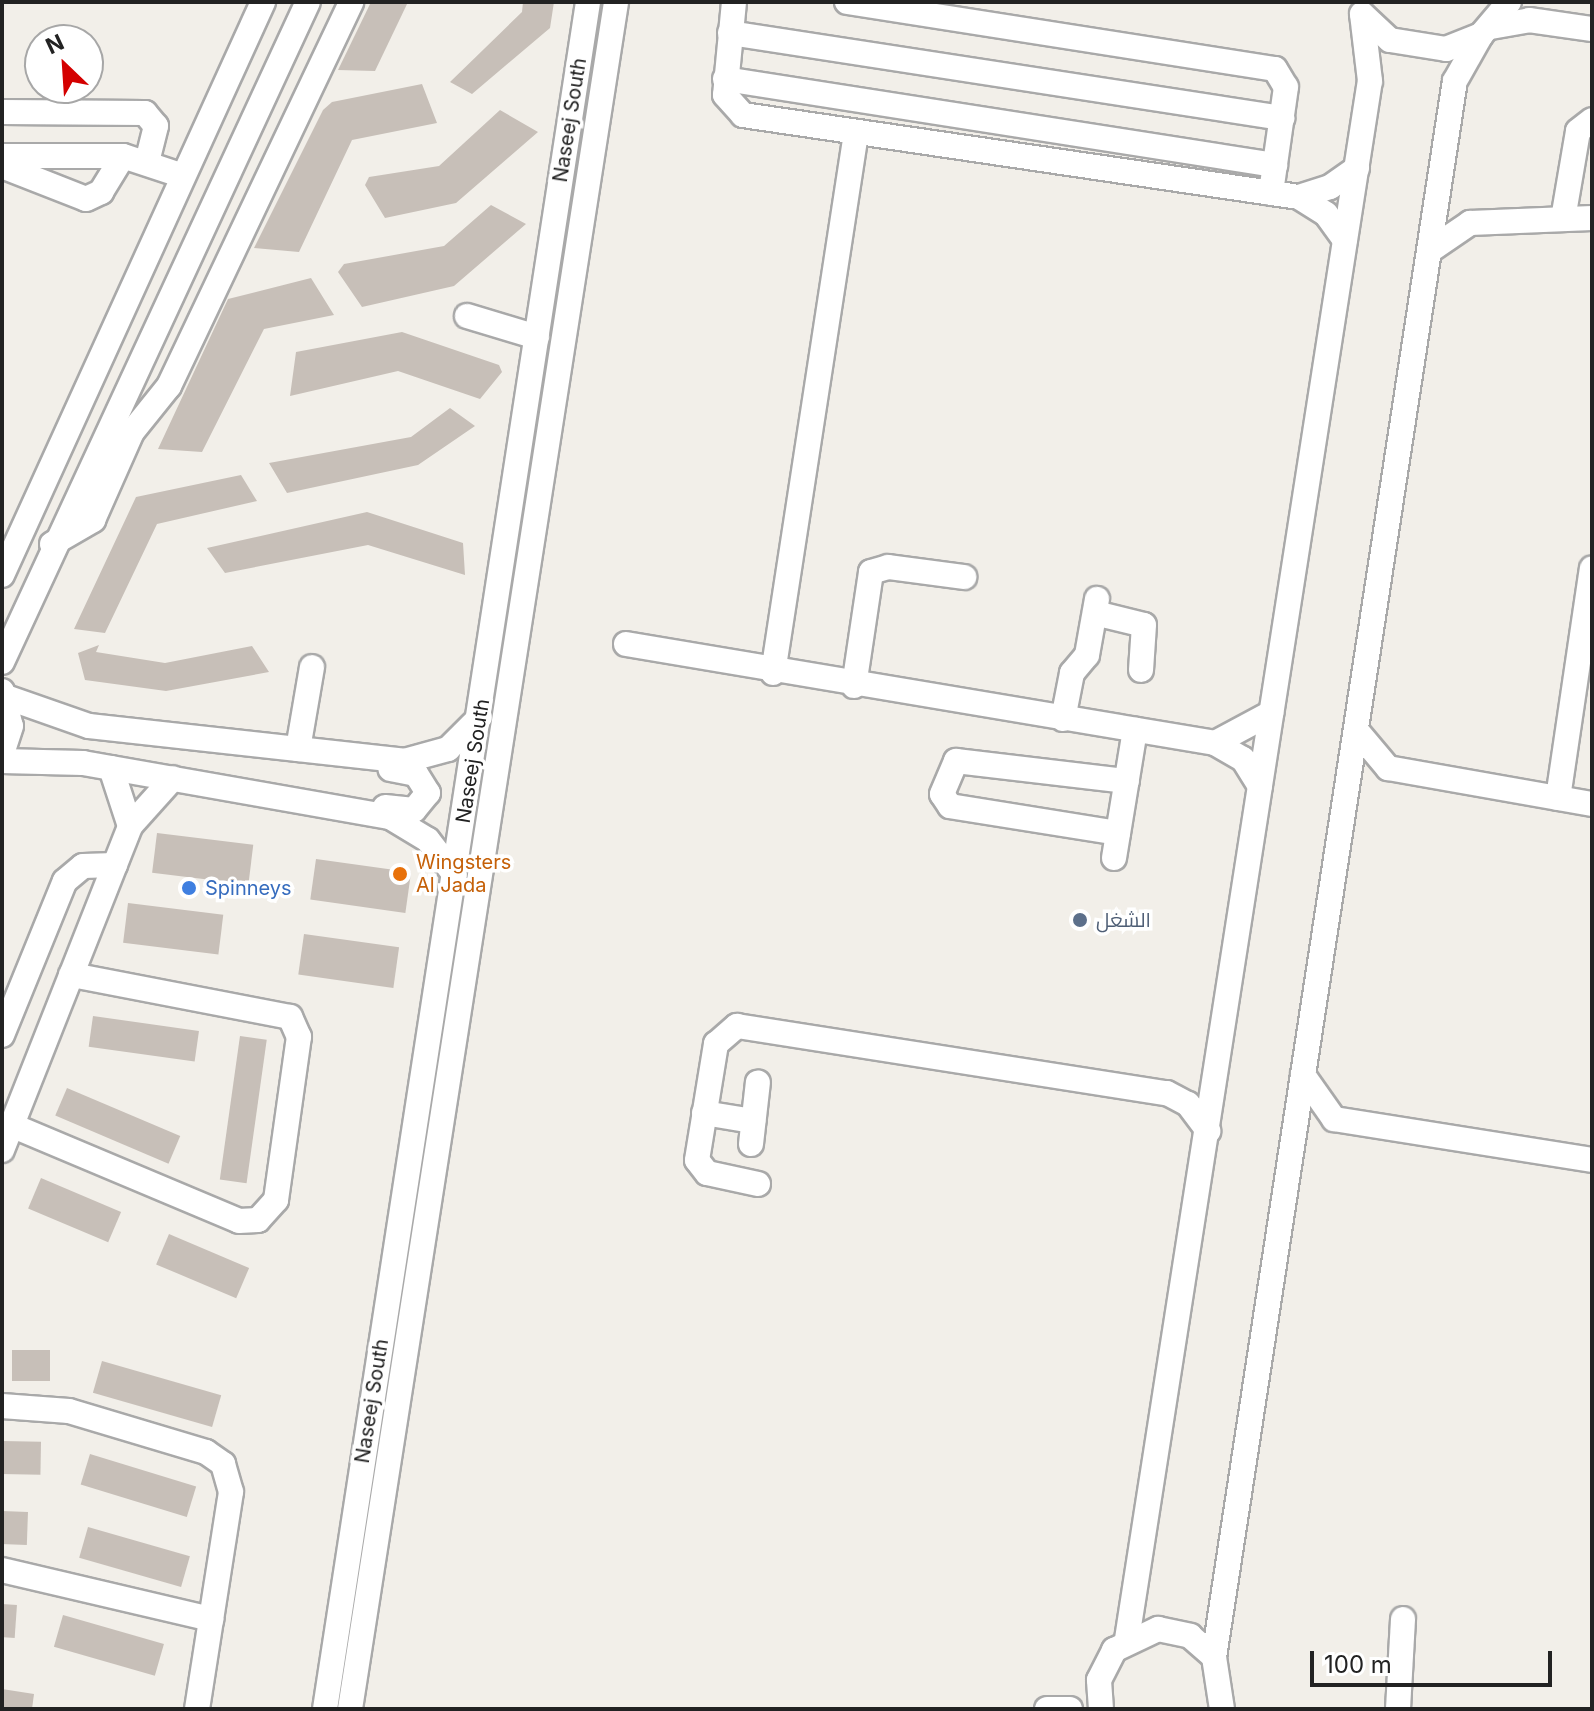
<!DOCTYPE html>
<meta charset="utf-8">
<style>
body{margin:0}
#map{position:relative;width:1594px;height:1711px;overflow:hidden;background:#f2efe9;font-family:Inter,Cairo,sans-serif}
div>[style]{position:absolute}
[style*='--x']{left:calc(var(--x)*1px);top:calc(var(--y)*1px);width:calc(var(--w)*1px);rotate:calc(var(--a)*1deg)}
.building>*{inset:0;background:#c7bfb8;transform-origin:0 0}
.roads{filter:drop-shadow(2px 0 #a9a9a9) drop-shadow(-2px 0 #a9a9a9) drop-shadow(0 2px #a9a9a9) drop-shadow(0 -2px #a9a9a9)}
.minor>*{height:24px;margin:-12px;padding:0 12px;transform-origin:12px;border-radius:12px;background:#fff}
.dots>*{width:22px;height:22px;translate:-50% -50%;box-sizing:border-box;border:4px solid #fff;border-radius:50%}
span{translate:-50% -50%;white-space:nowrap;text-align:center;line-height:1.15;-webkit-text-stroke:7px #fff;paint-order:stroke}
.street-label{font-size:20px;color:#222}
.food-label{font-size:20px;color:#c56008}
.left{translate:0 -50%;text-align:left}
.shop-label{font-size:20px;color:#366cbe}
.service-label{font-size:20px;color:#4e5e75}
.frame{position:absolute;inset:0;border:4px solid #222;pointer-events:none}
.north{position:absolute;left:24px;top:24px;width:80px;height:80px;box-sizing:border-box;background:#fff;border:2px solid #a7a7a7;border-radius:50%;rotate:335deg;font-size:22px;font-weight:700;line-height:32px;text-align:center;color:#222}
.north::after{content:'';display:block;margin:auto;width:28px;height:36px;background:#d40000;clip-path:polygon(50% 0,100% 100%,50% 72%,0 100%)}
.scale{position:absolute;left:1310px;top:1651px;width:242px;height:36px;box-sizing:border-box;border:4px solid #222;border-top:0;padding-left:10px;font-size:24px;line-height:28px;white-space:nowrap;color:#222;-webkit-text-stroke:6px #fff;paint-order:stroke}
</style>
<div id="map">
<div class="building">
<i style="clip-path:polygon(371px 2px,408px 2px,375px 71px,338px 70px)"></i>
<i style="clip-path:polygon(523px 2px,554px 2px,550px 28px,472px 94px,450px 82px,522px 12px)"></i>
<i style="clip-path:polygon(422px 84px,437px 123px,352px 140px,299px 252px,254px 248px,323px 110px,332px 102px)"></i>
<i style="clip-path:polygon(500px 110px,538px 132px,456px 203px,385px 218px,365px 185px,369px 177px,439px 166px)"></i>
<i style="clip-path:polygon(491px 205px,526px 224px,454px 286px,362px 307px,338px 272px,344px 264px,444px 246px)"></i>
<i style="clip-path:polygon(311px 278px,334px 315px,264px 329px,202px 452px,158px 449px,228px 299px)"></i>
<i style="clip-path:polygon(402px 332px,499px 365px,502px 372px,480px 399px,398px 371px,290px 396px,296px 352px)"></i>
<i style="clip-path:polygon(450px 408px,475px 426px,418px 465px,287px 493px,269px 463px,411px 437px)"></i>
<i style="clip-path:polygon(241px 475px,257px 501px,157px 524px,105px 633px,74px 629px,136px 497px)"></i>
<i style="clip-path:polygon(367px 512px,463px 543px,465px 575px,368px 545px,225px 573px,207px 548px)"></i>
<i style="clip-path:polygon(99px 645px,96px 652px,165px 663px,252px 646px,269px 672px,166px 691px,85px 680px,78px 653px)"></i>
<i style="left:157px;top:833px;width:97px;height:40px;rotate:7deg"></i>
<i style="left:316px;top:859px;width:96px;height:41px;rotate:8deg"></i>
<i style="left:128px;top:903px;width:96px;height:40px;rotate:7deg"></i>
<i style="left:304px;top:934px;width:96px;height:41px;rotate:8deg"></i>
<i style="left:93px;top:1016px;width:107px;height:31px;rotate:8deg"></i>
<i style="left:240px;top:1036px;width:27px;height:145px;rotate:8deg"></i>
<i style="left:67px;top:1088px;width:123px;height:30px;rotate:23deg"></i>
<i style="left:41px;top:1178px;width:87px;height:33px;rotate:23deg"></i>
<i style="left:169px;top:1234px;width:87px;height:33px;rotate:23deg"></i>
<i style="left:12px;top:1350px;width:38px;height:31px"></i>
<i style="left:102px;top:1361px;width:124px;height:33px;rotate:16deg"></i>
<i style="left:2px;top:1441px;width:39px;height:33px;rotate:1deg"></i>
<i style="left:90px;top:1454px;width:111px;height:32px;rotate:17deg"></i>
<i style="left:2px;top:1511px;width:26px;height:33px;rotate:2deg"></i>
<i style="left:88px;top:1527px;width:106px;height:32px;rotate:16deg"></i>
<i style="left:2px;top:1604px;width:15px;height:33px;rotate:4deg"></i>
<i style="left:63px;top:1615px;width:105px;height:33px;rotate:16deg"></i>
<i style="clip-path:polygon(2px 1689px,34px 1694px,32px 1709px,2px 1709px)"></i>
</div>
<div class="roads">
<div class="minor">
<i style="--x:734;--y:2;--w:93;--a:95.5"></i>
<i style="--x:725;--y:95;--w:27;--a:48"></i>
<i style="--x:743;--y:115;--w:562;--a:8.39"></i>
<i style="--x:1299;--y:197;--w:32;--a:32"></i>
<i style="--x:1326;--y:214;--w:32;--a:54"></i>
<i style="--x:847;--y:2;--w:433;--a:8.9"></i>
<i style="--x:1275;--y:69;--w:21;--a:59"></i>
<i style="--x:1286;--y:87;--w:107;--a:98.1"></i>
<i style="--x:1362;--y:14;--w:38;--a:43"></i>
<i style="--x:1390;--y:40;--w:57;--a:9.1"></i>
<i style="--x:1446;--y:49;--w:38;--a:-22"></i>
<i style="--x:1481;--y:35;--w:43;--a:-49.7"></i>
<i style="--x:1491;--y:27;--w:39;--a:-10"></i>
<i style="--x:1529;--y:20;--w:64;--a:8.1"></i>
<i style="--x:730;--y:33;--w:559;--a:8.75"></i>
<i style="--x:725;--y:79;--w:557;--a:8.89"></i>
<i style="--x:2;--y:112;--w:143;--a:0.4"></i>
<i style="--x:145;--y:113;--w:17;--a:50"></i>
<i style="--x:156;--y:126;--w:36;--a:104"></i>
<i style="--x:2;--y:156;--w:121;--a:0"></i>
<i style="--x:123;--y:156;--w:60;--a:18.4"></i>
<i style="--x:2;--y:166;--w:90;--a:21.4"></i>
<i style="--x:86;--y:199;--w:17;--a:-25"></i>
<i style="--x:101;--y:192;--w:42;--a:-58.6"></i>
<i style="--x:1299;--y:197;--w:33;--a:-18"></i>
<i style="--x:1330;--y:187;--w:33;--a:-35"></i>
<i style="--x:1563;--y:219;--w:89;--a:-80.3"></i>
<i style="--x:1578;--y:131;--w:18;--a:-38"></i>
<i style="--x:1429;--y:251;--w:50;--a:-34.3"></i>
<i style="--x:1470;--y:223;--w:122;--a:-2.3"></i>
<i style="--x:467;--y:316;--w:73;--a:16.7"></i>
<i style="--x:52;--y:544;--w:48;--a:-30.3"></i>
<i style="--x:93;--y:520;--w:96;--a:-66.1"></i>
<i style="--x:132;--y:432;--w:59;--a:-51.2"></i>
<i style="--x:169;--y:386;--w:425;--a:-64.6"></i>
<i style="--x:2;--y:575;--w:630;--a:-65.51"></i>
<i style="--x:1095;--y:613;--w:50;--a:13.8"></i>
<i style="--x:1144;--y:625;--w:45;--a:93.8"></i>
<i style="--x:626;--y:644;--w:597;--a:9.54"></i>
<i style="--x:1215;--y:743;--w:32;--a:30"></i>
<i style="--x:1243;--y:759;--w:32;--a:58"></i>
<i style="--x:2;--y:662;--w:727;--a:-65.13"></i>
<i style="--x:773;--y:673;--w:546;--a:-81.26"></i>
<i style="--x:854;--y:686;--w:115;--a:-81.5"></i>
<i style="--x:871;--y:572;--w:18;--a:-16"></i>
<i style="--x:888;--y:567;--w:77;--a:7.5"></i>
<i style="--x:2;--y:691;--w:36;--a:76"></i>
<i style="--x:11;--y:726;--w:28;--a:108"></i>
<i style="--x:6;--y:697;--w:88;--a:19.3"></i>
<i style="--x:89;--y:726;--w:317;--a:6.3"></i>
<i style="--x:404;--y:761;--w:46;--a:-15.3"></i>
<i style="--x:448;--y:749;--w:45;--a:-45"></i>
<i style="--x:1063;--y:719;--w:47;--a:-78.9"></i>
<i style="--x:1072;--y:673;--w:23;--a:-50"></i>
<i style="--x:1087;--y:655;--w:57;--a:-79.9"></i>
<i style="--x:1356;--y:730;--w:50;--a:49.9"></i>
<i style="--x:1388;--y:768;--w:207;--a:10"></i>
<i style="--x:1215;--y:743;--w:64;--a:-28.2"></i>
<i style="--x:298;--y:749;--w:83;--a:-80.3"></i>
<i style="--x:2;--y:761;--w:81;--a:1.4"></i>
<i style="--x:83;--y:763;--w:312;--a:10"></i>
<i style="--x:390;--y:817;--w:44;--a:31.2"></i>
<i style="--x:428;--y:840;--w:44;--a:52.4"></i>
<i style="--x:111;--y:768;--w:61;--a:71.9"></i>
<i style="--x:1558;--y:798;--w:232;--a:-81.6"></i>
<i style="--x:385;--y:807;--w:29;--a:6"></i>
<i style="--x:414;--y:810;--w:22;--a:-51"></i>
<i style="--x:428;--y:793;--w:22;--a:-122"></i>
<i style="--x:416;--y:774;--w:26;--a:-169"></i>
<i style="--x:1118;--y:833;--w:170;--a:-170.9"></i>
<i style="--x:950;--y:806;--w:14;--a:-124"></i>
<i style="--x:942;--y:794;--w:36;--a:-67"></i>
<i style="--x:956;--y:761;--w:172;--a:6.7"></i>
<i style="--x:1114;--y:858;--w:130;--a:-80.7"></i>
<i style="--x:2;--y:1035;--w:166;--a:-67.8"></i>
<i style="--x:65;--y:881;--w:23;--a:-40"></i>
<i style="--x:83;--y:866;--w:32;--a:-2"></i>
<i style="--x:1303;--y:1075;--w:54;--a:54.8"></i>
<i style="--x:1334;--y:1119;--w:261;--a:9"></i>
<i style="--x:704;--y:1113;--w:50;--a:9.3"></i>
<i style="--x:11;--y:1125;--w:247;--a:22.8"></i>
<i style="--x:239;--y:1221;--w:19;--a:-3"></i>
<i style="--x:258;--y:1220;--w:27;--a:-48"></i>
<i style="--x:276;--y:1200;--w:165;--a:-82"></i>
<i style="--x:299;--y:1037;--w:22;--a:-114"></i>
<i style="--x:290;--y:1017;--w:223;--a:-169.1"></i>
<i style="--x:751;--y:1144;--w:62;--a:-83.6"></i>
<i style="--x:2;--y:1150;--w:348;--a:-68.4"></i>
<i style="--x:130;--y:826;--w:64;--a:-48.1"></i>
<i style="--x:758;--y:1184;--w:52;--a:-167.8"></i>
<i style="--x:707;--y:1173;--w:16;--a:-128"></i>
<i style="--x:697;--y:1160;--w:118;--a:-80.7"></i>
<i style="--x:716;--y:1044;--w:28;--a:-41"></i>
<i style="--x:737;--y:1026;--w:435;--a:8.9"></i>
<i style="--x:1167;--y:1093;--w:24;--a:28"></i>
<i style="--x:1188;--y:1104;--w:34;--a:53"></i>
<i style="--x:2;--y:1406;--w:67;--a:4.3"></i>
<i style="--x:69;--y:1411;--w:143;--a:16.7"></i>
<i style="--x:206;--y:1452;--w:21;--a:35"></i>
<i style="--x:223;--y:1464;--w:29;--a:74"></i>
<i style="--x:231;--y:1492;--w:220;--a:98.9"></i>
<i style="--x:2;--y:1570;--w:215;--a:13.2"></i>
<i style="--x:1127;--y:1639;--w:1577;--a:-81.14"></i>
<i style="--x:1370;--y:81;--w:67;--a:-96.8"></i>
<i style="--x:1214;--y:1657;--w:1594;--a:-81.31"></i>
<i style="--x:1455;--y:81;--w:53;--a:-60.5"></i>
<i style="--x:325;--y:1709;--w:1727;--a:-81.24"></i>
<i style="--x:350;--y:1709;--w:1728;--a:-81.14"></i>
<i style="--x:1047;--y:1709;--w:23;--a:0"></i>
<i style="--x:1101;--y:1709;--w:29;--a:-94"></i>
<i style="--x:1099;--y:1680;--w:34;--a:-63"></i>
<i style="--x:1114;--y:1650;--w:49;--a:-25.5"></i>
<i style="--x:1158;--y:1629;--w:33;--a:12"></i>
<i style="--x:1190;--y:1636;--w:32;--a:41"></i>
<i style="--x:1214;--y:1657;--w:53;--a:81.3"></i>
<i style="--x:1398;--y:1709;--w:90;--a:-86.8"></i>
</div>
</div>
<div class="dots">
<i style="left:400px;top:874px;background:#e8710a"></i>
<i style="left:189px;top:888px;background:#3f7fe0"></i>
<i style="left:1080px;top:920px;background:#5c6f8a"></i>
</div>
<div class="street-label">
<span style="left:570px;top:120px;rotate:-81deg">Naseej South</span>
<span style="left:473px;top:761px;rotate:-81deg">Naseej South</span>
<span style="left:372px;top:1401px;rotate:-81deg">Naseej South</span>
</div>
<div class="food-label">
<span class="left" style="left:416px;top:874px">Wingsters<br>Al Jada</span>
</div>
<div class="shop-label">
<span class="left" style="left:205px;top:888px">Spinneys</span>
</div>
<div class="service-label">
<span class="left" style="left:1096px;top:920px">الشغل</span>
</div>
<div class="frame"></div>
<div class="north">N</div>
<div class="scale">100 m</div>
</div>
